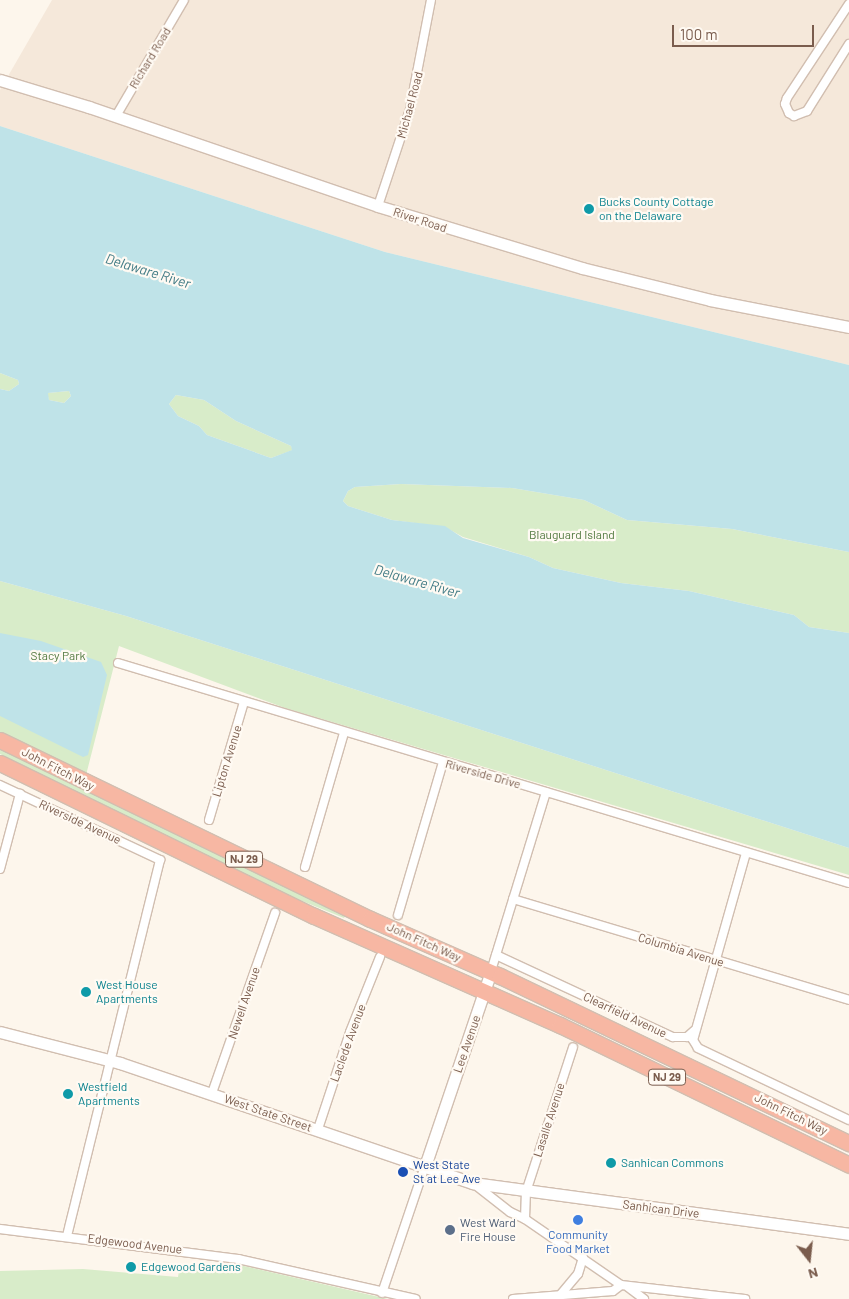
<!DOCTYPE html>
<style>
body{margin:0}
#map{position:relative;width:849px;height:1299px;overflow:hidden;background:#fdf6ec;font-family:Barlow,sans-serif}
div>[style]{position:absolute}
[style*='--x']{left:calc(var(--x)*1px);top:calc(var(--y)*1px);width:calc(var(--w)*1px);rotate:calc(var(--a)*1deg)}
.residential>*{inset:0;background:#f5e8da}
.green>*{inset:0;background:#d8ecc9}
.water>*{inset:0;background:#bfe3e8}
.roads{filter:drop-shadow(1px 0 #d1beb0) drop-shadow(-1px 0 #d1beb0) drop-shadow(0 1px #d1beb0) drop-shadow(0 -1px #d1beb0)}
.street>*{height:8px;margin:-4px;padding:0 4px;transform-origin:4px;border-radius:4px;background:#fff}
.secondary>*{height:11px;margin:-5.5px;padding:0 5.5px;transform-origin:5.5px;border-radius:5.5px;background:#fff}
.highway>*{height:15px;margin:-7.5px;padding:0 7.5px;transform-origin:7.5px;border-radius:7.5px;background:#f7b7a3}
.dots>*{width:14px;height:14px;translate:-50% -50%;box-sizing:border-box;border:2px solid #fffaf3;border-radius:50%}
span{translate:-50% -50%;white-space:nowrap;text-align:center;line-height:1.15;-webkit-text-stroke:4.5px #fffaf3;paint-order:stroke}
.shield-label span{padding:1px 4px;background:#fffaf3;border:1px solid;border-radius:4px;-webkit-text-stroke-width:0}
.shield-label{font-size:11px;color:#7a5c4d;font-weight:700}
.street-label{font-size:12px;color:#7a5c4d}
.culture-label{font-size:12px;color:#0d838f}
.left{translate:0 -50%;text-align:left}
.park-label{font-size:12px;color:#537a41}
.transit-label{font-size:12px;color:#164399}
.service-label{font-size:12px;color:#4e5e75}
.shop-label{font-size:12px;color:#366cbe}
.water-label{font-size:14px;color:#437c86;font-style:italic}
.north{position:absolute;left:784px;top:1234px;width:50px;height:50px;-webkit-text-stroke:4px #fffaf3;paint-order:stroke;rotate:164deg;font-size:14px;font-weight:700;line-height:20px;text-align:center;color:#7a5c4d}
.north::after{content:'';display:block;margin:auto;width:18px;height:22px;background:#7a5c4d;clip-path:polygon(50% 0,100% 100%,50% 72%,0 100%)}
.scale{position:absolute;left:672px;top:25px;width:142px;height:22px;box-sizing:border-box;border:2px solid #7a5c4d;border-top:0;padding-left:6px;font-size:15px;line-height:18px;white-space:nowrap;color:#7a5c4d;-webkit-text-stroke:4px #fffaf3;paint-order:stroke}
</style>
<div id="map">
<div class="residential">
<i style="clip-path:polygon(52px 0,849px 0,849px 365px,385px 252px,0 126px,0 90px)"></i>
</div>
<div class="green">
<i style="clip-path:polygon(0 373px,18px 380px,19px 384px,9px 391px,0 389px)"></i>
<i style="clip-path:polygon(69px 391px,71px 396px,64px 403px,49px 400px,47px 393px)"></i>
<i style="clip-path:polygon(176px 395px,204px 400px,236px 421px,291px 446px,293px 450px,271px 458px,207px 435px,199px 426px,178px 416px,169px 404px)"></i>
<i style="clip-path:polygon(401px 484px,512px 488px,584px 500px,627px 520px,732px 529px,849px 552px,849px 633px,809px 627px,794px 615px,689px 591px,621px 583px,553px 568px,529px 557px,463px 537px,445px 527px,392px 520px,348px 506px,343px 501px,348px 491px,355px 487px)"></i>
<i style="clip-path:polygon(0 581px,126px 616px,849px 848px,849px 875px,285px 708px,119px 646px,84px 783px,0 740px)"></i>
<i style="clip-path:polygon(0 749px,345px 916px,344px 918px,285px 894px,0 754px)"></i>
<i style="clip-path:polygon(180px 1265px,244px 1266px,388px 1299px,0 1299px,0 1271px,83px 1269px,178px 1277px)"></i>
</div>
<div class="water">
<i style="clip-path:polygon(evenodd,0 126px,385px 252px,849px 365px,849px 552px,732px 529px,627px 520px,584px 500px,512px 488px,401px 484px,355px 487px,348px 491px,343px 501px,348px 506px,392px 520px,445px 526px,463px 538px,529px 557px,553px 568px,621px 583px,689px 591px,794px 615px,809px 627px,849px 633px,849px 848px,126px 616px,0 581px,0 389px,9px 391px,19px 384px,18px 380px,0 373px,0 126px,69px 391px,71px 396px,64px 403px,49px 400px,48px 393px,69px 391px,0 126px,176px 395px,204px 400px,236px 421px,291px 446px,292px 450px,271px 458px,207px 435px,199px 426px,178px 416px,169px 404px,176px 395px)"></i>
<i style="clip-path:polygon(0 633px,41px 641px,101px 662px,107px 675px,88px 755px,83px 757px,0 716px)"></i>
</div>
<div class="roads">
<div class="street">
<i style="--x:849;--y:4;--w:113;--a:123.4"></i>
<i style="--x:787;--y:98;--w:6;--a:108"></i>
<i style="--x:785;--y:104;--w:10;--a:66"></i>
<i style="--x:789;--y:113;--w:6;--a:31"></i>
<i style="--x:794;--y:116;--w:14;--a:-21"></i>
<i style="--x:807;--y:111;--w:79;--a:-57.9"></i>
<i style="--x:116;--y:116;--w:134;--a:-59.6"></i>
<i style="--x:378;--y:206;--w:102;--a:-71.7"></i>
<i style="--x:410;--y:109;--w:111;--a:-79.1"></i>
<i style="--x:118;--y:663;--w:763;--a:16.75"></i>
<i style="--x:0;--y:785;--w:177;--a:25.1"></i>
<i style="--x:160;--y:860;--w:387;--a:103.9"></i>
<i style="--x:209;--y:820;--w:123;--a:-73.5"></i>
<i style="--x:746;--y:853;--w:194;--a:105.8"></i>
<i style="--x:693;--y:1040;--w:9;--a:58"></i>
<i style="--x:698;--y:1048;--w:167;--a:25.5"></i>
<i style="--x:305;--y:867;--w:140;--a:-73.8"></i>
<i style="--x:0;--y:869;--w:78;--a:-75.1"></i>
<i style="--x:513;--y:899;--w:351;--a:16.7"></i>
<i style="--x:398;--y:915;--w:159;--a:-73.6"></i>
<i style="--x:496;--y:955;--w:195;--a:24.9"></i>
<i style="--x:673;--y:1037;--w:14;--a:0"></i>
<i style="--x:687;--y:1037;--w:9;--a:-41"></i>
<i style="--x:491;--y:971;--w:187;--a:-72.9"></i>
<i style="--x:212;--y:1093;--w:191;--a:-70.7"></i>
<i style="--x:318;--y:1129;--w:102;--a:-71.7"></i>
<i style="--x:350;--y:1032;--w:81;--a:-68.2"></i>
<i style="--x:473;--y:1183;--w:47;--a:38.1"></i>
<i style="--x:510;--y:1212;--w:17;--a:25"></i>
<i style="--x:525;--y:1219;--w:116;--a:34.5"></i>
<i style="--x:525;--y:1219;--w:27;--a:-88"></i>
<i style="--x:526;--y:1192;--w:152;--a:-72"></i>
<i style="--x:0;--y:1229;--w:240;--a:7.2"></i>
<i style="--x:238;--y:1259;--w:182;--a:12.7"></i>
<i style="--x:628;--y:1287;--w:20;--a:37"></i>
<i style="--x:382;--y:1293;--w:134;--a:-71.3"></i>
<i style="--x:561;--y:1294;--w:26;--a:-50"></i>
<i style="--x:578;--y:1274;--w:17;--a:-73"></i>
<i style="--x:513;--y:1299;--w:100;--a:-4.6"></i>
<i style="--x:613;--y:1291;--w:10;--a:-37"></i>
<i style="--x:621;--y:1285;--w:125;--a:6.4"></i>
</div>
<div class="secondary">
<i style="--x:0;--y:80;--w:93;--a:16.9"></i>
<i style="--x:89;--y:107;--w:305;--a:18.9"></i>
<i style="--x:378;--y:206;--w:213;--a:16.9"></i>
<i style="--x:582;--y:268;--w:132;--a:14"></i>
<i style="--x:710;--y:300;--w:142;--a:11"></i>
<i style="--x:0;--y:1032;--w:124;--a:14.5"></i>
<i style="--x:120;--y:1063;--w:373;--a:18.8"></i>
<i style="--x:473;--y:1183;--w:379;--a:7.7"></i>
<i style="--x:425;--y:1166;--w:206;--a:-71.3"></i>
</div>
<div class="highway">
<i style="--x:0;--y:740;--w:411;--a:25.8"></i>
<i style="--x:370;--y:919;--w:142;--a:23.7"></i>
<i style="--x:500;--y:976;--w:387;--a:25.6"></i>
<i style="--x:0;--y:763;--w:349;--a:26"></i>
<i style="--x:314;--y:916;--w:269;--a:23.9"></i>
<i style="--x:560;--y:1025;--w:321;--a:25.8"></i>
</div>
</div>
<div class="dots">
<i style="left:589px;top:209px;background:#0f9aa8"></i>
<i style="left:86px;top:992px;background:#0f9aa8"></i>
<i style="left:68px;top:1094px;background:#0f9aa8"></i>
<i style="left:611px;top:1163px;background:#0f9aa8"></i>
<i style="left:403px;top:1172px;background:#1a4fb4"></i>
<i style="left:578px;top:1220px;background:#3f7fe0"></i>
<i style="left:450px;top:1230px;background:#5c6f8a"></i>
<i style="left:131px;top:1267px;background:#0f9aa8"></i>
</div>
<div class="shield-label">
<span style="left:244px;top:859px">NJ 29</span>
<span style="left:667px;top:1077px">NJ 29</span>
</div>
<div class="street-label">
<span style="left:150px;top:58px;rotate:-59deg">Richard Road</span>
<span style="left:410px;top:105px;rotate:-75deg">Michael Road</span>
<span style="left:420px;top:220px;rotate:18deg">River Road</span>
<span style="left:227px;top:761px;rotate:-73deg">Lipton Avenue</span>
<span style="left:58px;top:769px;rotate:27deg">John Fitch Way</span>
<span style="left:483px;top:774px;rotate:16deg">Riverside Drive</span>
<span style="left:80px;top:822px;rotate:25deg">Riverside Avenue</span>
<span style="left:424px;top:942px;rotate:24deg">John Fitch Way</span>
<span style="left:681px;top:950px;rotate:17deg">Columbia Avenue</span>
<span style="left:244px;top:1003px;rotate:-71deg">Newell Avenue</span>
<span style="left:625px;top:1015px;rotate:25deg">Clearfield Avenue</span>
<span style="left:348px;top:1043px;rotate:-70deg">Laclede Avenue</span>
<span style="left:467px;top:1044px;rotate:-71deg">Lee Avenue</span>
<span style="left:268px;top:1113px;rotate:19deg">West State Street</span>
<span style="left:791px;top:1114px;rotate:26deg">John Fitch Way</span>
<span style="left:549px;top:1120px;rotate:-72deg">Lasalle Avenue</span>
<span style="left:661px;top:1209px;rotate:7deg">Sanhican Drive</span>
<span style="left:135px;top:1244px;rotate:7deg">Edgewood Avenue</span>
</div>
<div class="culture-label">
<span class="left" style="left:599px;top:209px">Bucks County Cottage<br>on the Delaware</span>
<span class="left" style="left:96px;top:992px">West House<br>Apartments</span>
<span class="left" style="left:78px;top:1094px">Westfield<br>Apartments</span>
<span class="left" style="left:621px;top:1163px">Sanhican Commons</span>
<span class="left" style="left:141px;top:1267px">Edgewood Gardens</span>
</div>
<div class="park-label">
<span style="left:572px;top:535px">Blauguard Island</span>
<span style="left:58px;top:656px">Stacy Park</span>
</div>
<div class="transit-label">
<span class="left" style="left:413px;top:1172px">West State<br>St at Lee Ave</span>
</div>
<div class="service-label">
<span class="left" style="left:460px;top:1230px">West Ward<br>Fire House</span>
</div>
<div class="shop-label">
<span style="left:578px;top:1242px">Community<br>Food Market</span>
</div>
<div class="water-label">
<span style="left:148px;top:271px;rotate:17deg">Delaware River</span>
<span style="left:417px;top:581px;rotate:16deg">Delaware River</span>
</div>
<div class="north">N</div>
<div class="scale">100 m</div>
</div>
